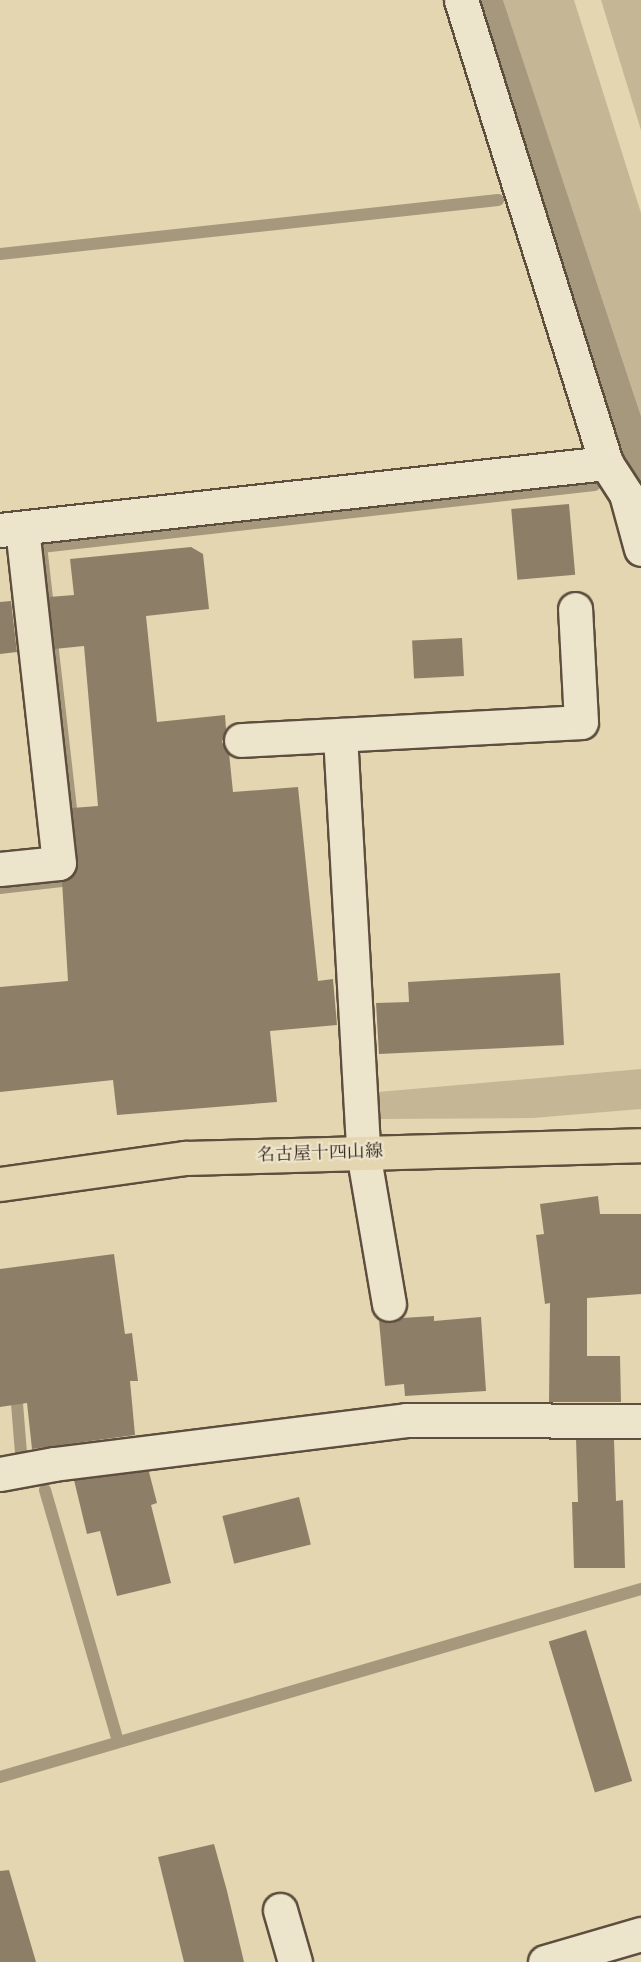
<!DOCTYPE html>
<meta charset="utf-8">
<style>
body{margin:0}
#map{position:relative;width:641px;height:1962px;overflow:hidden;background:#e3d6b0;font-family:Alegreya,"Noto Serif JP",serif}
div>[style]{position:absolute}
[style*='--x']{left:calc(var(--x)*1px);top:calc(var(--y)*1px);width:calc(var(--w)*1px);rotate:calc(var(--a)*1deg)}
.green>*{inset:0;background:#c5b796}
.water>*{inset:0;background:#a6987c}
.stream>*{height:12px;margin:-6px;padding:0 6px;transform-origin:6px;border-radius:6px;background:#a6987c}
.building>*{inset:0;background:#8d7f67;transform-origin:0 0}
.roads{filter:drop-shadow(2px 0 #5d4e3d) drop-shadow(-2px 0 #5d4e3d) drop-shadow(0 2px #5d4e3d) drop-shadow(0 -2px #5d4e3d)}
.minor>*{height:33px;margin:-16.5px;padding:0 16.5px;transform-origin:16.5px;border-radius:16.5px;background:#ede4cc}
.major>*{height:33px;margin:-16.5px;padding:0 16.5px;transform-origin:16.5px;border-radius:16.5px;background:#e3d6b0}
span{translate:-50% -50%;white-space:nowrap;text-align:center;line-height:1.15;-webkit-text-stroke:4.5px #ede4cc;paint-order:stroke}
.street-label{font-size:18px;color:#302117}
</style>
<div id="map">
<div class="green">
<i style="clip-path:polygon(503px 0,574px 0,641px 213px,641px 416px)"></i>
<i style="clip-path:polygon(601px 0,641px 0,641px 130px)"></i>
<i style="clip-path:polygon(641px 1069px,641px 1109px,533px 1118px,380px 1119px,378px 1092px)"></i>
</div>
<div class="water">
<i style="clip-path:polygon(480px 0,503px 0,641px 416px,641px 511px)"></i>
</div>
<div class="stream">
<i style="--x:0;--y:254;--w:501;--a:-6.19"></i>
<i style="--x:0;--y:888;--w:80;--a:-6.5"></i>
<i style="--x:79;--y:879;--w:334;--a:-96.5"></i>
<i style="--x:41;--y:547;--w:557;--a:-6.39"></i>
<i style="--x:16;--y:1391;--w:62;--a:85.4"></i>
<i style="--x:45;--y:1490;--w:262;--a:73.8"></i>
<i style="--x:0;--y:1777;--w:668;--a:-16.35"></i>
</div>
<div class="building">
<i style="left:569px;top:504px;width:71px;height:58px;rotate:85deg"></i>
<i style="clip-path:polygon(191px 547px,203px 554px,209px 609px,146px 616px,157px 722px,225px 715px,226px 729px,222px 742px,229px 753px,233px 792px,298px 787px,318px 981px,333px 979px,337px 1025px,270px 1031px,277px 1102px,117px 1115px,113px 1080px,0 1092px,0 987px,68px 981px,62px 881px,70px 878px,76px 871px,78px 862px,72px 808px,98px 806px,84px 646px,54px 649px,49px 597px,74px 595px,70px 559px)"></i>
<i style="clip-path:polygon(11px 601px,17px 652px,0 654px,0 602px)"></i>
<i style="left:462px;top:638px;width:38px;height:50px;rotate:87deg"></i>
<i style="clip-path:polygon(560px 973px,564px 1045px,379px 1054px,376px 1003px,409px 1002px,408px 982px)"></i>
<i style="clip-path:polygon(598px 1196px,600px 1214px,641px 1214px,641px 1294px,587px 1298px,587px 1356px,620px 1356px,621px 1402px,549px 1402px,550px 1303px,545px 1304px,536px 1235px,544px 1234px,540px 1204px)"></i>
<i style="clip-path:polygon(114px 1254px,125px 1334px,132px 1333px,138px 1381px,130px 1381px,135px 1435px,32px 1449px,27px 1403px,0 1407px,0 1269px)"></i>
<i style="clip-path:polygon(434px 1316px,434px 1321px,481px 1317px,486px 1391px,405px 1396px,404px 1384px,385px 1386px,379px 1320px,392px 1323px,402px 1318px)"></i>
<i style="clip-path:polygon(576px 1439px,614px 1440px,616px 1501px,623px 1500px,625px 1568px,574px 1568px,572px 1502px,578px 1502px)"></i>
<i style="clip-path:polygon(139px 1472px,149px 1472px,157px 1503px,151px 1505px,171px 1583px,117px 1596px,100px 1531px,87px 1534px,74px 1480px)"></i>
<i style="left:299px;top:1497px;width:49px;height:79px;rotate:76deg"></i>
<i style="left:586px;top:1630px;width:158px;height:39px;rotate:73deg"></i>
<i style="clip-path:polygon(214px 1844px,227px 1891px,244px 1962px,184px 1962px,158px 1857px)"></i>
<i style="clip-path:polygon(9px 1870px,36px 1962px,0 1962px,0 1871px)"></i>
</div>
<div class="roads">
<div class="minor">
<i style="--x:461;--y:0;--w:485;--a:72.6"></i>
<i style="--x:606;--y:463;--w:37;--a:57"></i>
<i style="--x:626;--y:494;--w:57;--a:74.7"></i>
<i style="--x:0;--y:530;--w:610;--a:-6.31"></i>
<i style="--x:340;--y:735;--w:418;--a:86.8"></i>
<i style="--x:363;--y:1152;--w:154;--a:80.3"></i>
<i style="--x:241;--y:740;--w:340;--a:-3"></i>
<i style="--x:581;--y:722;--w:113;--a:-93"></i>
<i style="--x:0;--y:869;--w:59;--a:-5.8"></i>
<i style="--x:59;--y:863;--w:337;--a:-96.3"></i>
<i style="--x:0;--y:1474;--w:55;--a:-10.5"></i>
<i style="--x:54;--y:1464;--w:355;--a:-7.1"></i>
<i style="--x:406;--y:1420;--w:235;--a:0.2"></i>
<i style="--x:280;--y:1910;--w:54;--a:73.9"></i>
<i style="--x:545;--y:1962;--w:100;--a:-16.3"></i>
</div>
<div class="major">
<i style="--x:0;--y:1184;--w:187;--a:-8"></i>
<i style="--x:185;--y:1158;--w:456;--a:-1.6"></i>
</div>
</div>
<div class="street-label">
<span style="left:320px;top:1153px;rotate:-2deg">名古屋十四山線</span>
</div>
</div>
